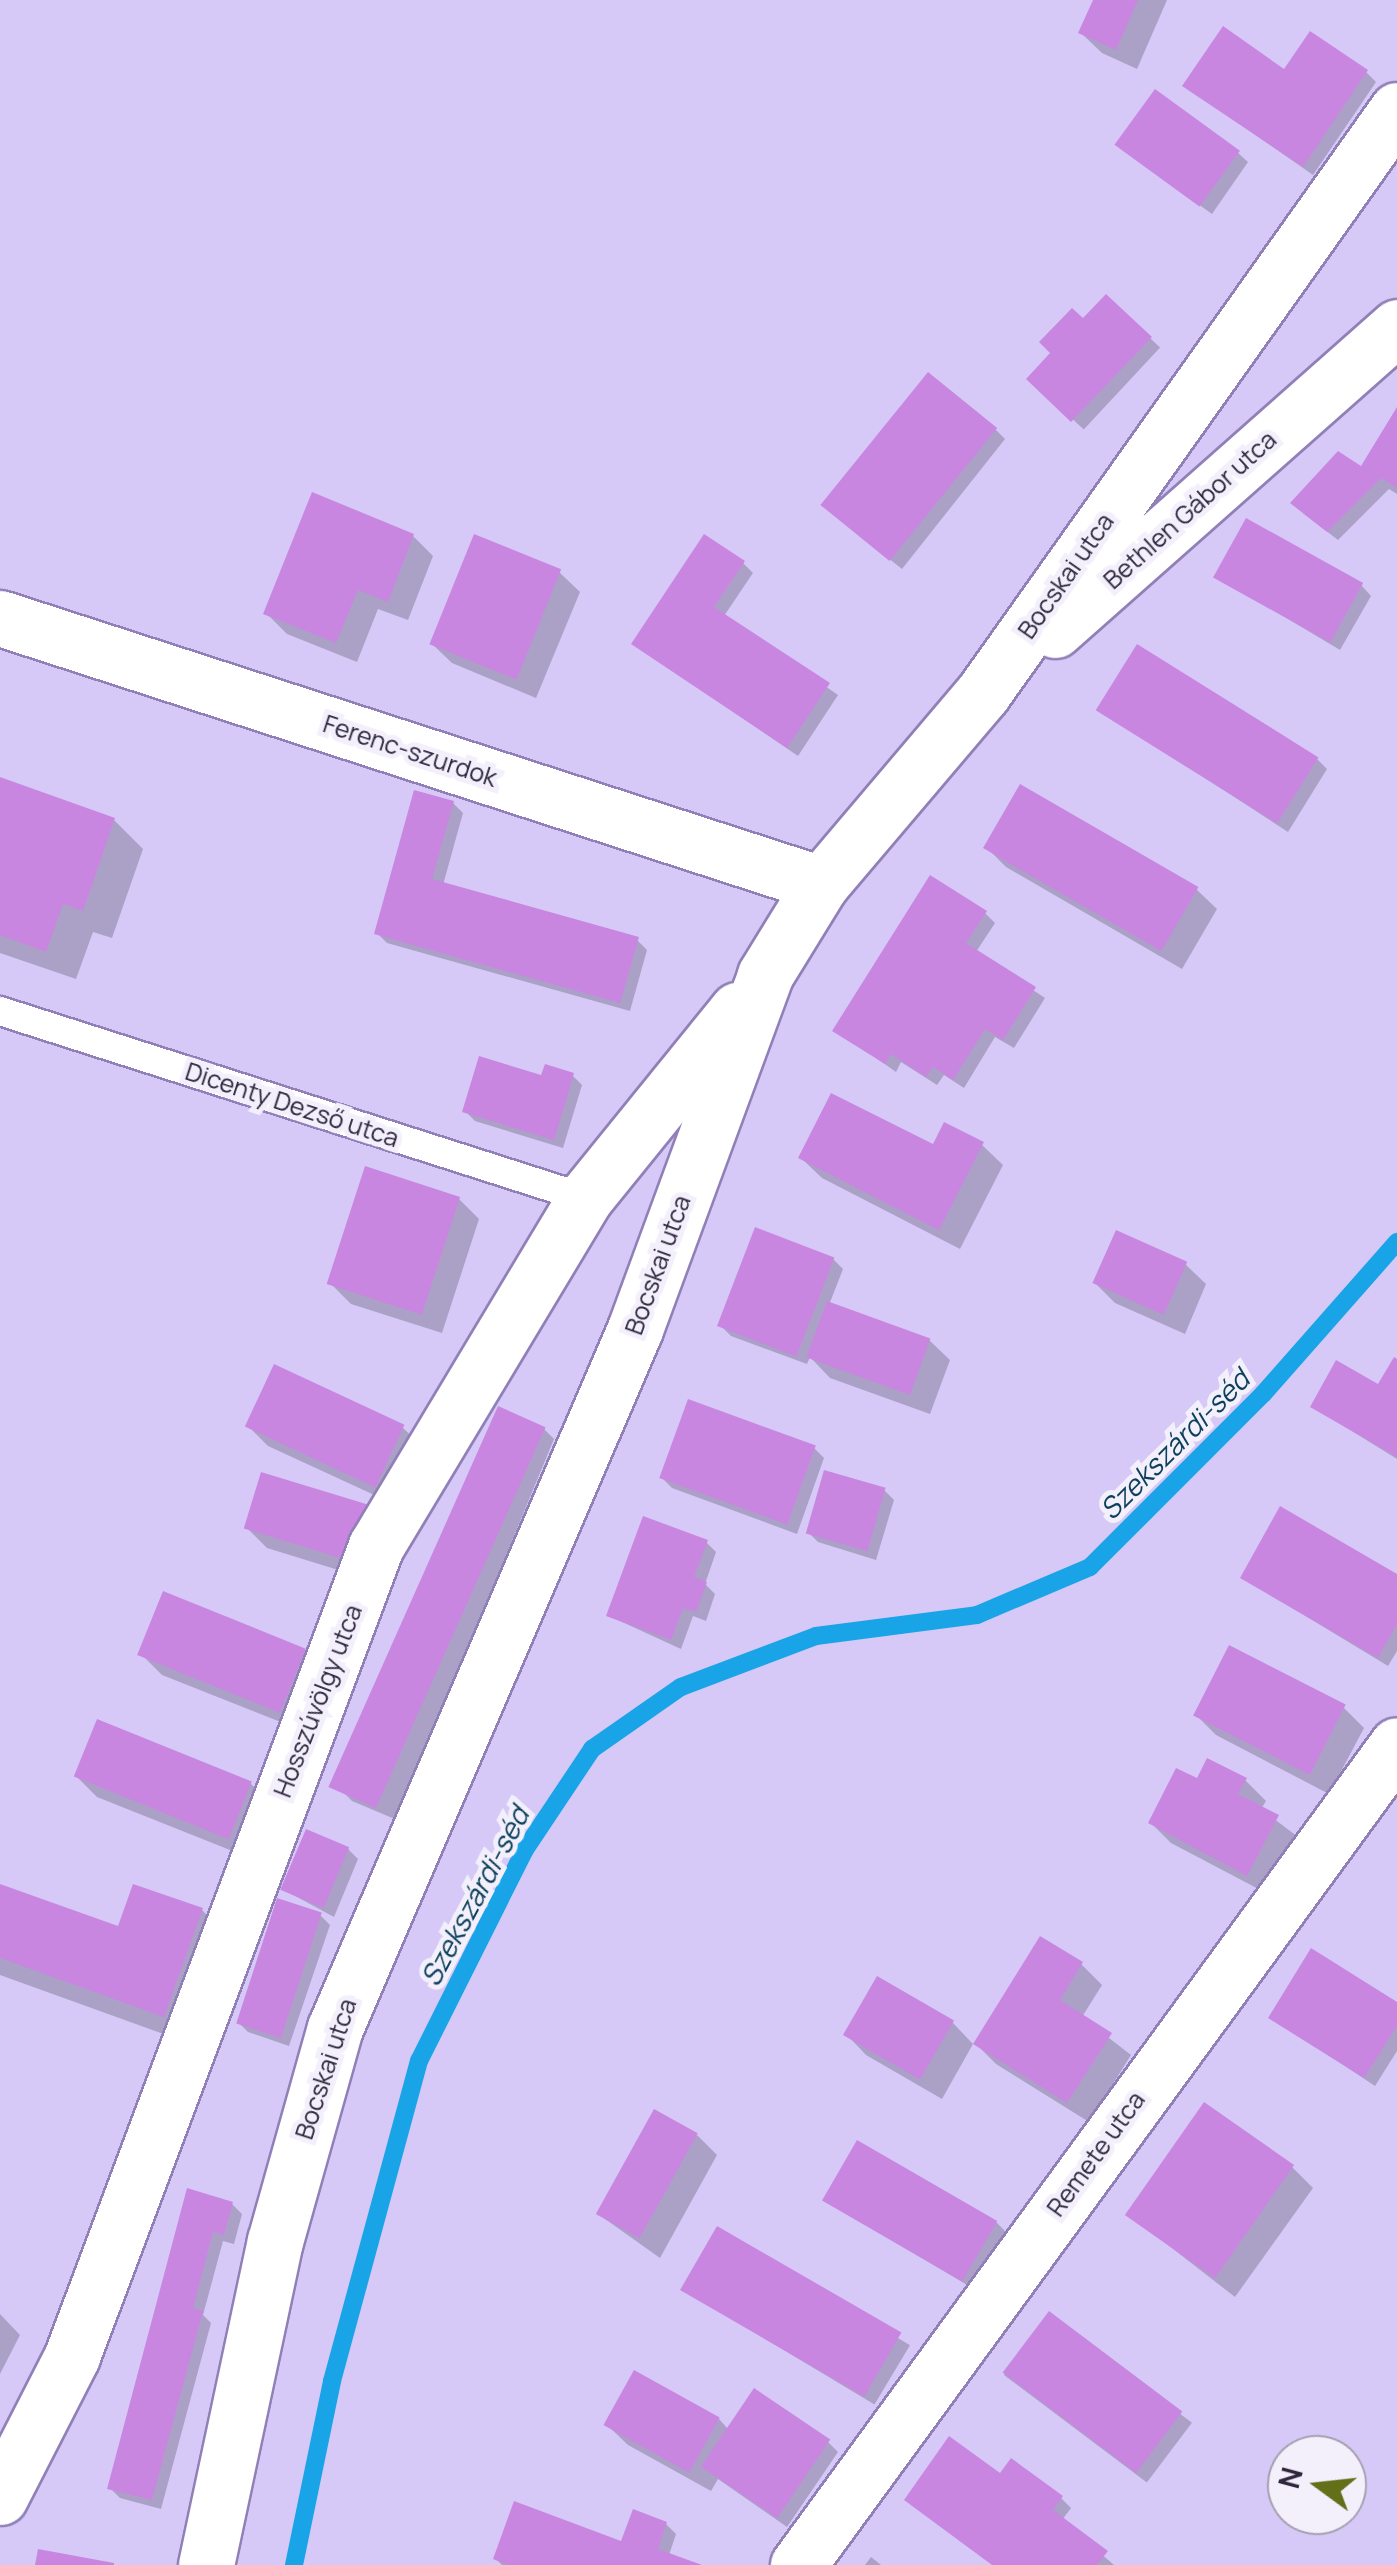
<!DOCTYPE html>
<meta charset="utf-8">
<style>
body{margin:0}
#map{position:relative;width:1397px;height:2565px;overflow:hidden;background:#d6c9f8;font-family:Manrope,sans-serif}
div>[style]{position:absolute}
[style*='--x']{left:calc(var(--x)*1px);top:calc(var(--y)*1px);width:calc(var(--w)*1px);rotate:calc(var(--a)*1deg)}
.shadow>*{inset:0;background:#0003;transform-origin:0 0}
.stream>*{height:18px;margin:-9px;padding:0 9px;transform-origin:9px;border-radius:9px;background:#19a4e7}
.building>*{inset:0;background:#c986e0;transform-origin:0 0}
.roads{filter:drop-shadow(2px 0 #9080b7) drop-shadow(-2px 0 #9080b7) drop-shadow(0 2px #9080b7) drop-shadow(0 -2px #9080b7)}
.service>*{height:28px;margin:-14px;padding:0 14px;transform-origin:14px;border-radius:14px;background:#fff}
.minor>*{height:55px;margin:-27.5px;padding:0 27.5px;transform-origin:27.5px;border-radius:27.5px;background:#fff}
span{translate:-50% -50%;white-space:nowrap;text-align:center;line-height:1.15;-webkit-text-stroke:10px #f3f0fc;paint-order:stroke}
.street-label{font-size:25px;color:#2e273e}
.water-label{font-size:28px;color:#0b3f5a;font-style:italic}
.north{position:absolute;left:1267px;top:2435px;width:100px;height:100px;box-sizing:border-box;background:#f3f0fc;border:2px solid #a4a0b0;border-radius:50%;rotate:285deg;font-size:28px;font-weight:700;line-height:40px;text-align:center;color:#2e273e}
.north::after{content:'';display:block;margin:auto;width:35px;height:45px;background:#636f19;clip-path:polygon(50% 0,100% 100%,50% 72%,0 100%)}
</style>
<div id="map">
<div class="shadow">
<i style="clip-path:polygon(1095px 0,1167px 0,1137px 69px,1102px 53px,1081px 33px)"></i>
<i style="clip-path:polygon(1366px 72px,1376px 82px,1313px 175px,1185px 86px)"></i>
<i style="clip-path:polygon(1238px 153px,1248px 162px,1212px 214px,1128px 154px)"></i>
<i style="left:1106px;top:297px;width:74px;height:112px;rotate:43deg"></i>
<i style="clip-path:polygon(1397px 412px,1397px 494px,1389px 489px,1338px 540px,1303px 513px,1362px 469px)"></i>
<i style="clip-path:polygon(995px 429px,1005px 439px,902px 569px,834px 515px)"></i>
<i style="clip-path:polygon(413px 536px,433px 556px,408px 620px,378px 609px,357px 662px,287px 634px,266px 613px)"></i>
<i style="clip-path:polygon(743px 563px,753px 573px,724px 616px,838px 695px,798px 756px,634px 644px)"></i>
<i style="clip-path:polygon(559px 572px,580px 592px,536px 698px,452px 663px,431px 643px)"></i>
<i style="clip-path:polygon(1216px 576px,1362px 586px,1371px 596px,1340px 650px)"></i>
<i style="clip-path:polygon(1099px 709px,1317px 759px,1327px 769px,1288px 832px)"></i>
<i style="clip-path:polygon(0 780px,114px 820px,143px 849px,112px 938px,93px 932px,76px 979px,0 953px)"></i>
<i style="clip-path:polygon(453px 803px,463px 813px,443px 885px,637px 940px,647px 950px,630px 1011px,387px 943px,377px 933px)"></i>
<i style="clip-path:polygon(986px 847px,1196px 889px,1217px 909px,1182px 969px,1006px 867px)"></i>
<i style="clip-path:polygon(985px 913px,995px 923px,976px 952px,1045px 998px,1014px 1048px,995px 1037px,964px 1088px,944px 1075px,937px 1085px,901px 1062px,896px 1072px,836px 1030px)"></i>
<i style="clip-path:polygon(572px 1075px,582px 1085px,563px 1148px,475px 1121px,465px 1111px,543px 1078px)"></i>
<i style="clip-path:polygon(982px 1145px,1003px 1165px,960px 1249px,822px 1178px,801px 1158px)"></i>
<i style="clip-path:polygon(458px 1198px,479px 1219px,442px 1333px,351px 1304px,331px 1284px)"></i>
<i style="clip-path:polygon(833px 1259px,843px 1269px,829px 1305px,929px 1340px,950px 1360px,930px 1414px,830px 1378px,810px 1357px,807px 1364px,731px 1336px,721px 1326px)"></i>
<i style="clip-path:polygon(1185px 1264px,1206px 1284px,1185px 1334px,1115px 1303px,1095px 1283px)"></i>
<i style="clip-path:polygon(1397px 1362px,1397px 1459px,1313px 1407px,1379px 1387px)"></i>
<i style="clip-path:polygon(247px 1425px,402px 1427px,423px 1447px,396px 1505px,268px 1446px)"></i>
<i style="clip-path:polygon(544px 1429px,554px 1439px,397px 1820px,352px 1801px,342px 1791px)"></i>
<i style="clip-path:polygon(814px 1448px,824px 1458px,797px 1534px,672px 1488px,662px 1478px)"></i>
<i style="clip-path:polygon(262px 1475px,374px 1581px,267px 1548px,246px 1527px)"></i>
<i style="clip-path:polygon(884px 1490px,894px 1500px,876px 1560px,818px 1542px,808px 1532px)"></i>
<i style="clip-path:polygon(706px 1542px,716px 1552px,705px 1584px,715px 1594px,706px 1621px,693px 1616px,681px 1649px,609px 1616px)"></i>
<i style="clip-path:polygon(1397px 1577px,1397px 1651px,1388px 1666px,1243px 1578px)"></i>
<i style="clip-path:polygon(305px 1650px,325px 1670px,301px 1730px,162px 1675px,141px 1654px)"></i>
<i style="clip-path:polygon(1343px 1707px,1364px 1728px,1329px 1794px,1216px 1735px,1196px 1715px)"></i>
<i style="clip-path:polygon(77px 1777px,251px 1784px,271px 1804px,250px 1858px,97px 1797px)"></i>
<i style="clip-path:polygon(1245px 1780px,1266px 1801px,1261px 1809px,1298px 1837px,1268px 1894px,1171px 1843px,1151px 1823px,1198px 1782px)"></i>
<i style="clip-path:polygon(348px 1849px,358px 1859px,334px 1917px,284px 1890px)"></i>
<i style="clip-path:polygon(0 1886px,119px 1929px,202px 1910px,231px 1940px,194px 2045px,0 1975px)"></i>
<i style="clip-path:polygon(320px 1915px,330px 1925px,289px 2046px,248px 2032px,238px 2022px)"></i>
<i style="clip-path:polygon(1081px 1964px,1102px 1985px,1082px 2017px,1131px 2055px,1089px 2122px,996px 2064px,976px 2044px)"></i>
<i style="clip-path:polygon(878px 1979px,953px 2023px,973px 2044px,942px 2099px,866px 2055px,846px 2034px)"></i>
<i style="clip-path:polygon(1397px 2005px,1397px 2051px,1375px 2086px,1271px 2017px)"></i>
<i style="clip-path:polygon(697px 2135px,717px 2155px,660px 2258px,598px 2214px)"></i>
<i style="clip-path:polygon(1292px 2167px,1313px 2188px,1235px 2297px,1128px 2214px)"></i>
<i style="clip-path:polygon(188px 2192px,232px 2204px,242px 2214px,234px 2244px,223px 2241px,203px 2315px,211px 2323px,161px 2509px,120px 2498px,110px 2488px)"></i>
<i style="clip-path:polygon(825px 2201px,996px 2222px,1006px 2232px,974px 2289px)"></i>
<i style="left:718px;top:2230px;width:224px;height:69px;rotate:31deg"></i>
<i style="clip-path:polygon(0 2314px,20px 2335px,0 2374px)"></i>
<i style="left:1049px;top:2315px;width:179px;height:75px;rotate:37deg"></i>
<i style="clip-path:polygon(719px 2419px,729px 2430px,828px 2442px,838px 2452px,787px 2527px,718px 2479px,711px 2491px,628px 2445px,607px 2425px)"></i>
<i style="clip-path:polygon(1001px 2477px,1061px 2498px,1071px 2508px,1062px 2520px,1114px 2565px,993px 2565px)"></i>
<i style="clip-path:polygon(666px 2524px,676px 2534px,669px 2555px,696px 2565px,502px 2565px,496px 2559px,622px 2544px)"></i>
<i style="clip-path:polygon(871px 2557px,881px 2565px,865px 2565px)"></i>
</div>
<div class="stream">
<i style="--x:294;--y:2565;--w:188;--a:-78.3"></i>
<i style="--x:332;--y:2381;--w:332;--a:-74.8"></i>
<i style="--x:419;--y:2061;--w:235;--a:-63.4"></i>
<i style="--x:524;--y:1851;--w:123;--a:-56.3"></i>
<i style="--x:592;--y:1749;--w:108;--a:-34.9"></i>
<i style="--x:681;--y:1687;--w:144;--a:-20.7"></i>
<i style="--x:816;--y:1636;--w:162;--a:-7.4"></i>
<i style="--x:977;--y:1615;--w:123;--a:-23"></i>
<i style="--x:1090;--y:1567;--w:245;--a:-45"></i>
<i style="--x:1263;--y:1394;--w:203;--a:-48.6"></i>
</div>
<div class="building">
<i style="clip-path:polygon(1093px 0,1138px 0,1116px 50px,1078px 33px)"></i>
<i style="clip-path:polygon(1223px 26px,1284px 69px,1310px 31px,1368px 70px,1303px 167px,1182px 86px)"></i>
<i style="left:1155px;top:89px;width:105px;height:69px;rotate:36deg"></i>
<i style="clip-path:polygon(1106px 294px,1152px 337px,1071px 422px,1026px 379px,1050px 353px,1039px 342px,1072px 308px,1083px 318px)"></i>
<i style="left:928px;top:372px;width:89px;height:171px;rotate:39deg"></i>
<i style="clip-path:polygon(1397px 407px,1397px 488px,1381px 478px,1327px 532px,1290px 503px,1338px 451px,1361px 466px)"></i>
<i style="clip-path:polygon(312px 492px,414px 534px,388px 602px,358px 590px,336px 643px,263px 614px)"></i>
<i style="left:1246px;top:518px;width:134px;height:68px;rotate:29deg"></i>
<i style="left:474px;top:534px;width:94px;height:119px;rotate:22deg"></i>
<i style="clip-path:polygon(704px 534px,745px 561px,714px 607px,830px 683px,787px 748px,631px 644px)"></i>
<i style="left:1137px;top:644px;width:214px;height:78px;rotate:32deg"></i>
<i style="clip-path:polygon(0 777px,115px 818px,83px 911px,63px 904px,46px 952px,0 935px)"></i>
<i style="left:1020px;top:784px;width:206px;height:74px;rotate:30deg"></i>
<i style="clip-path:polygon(414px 790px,454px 801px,432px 879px,639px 937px,620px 1003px,374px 934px)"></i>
<i style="clip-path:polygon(930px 875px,987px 911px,966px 943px,1036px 987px,1003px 1040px,985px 1029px,953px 1080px,933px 1067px,926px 1077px,891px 1054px,885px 1064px,832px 1031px)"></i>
<i style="clip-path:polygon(479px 1056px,541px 1075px,545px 1064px,574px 1073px,554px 1140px,462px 1112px)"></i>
<i style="clip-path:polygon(831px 1093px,933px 1144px,944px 1122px,984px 1142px,939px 1230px,798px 1158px)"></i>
<i style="left:365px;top:1166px;width:100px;height:124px;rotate:18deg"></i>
<i style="left:755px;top:1227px;width:85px;height:106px;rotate:21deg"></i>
<i style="left:1116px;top:1230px;width:78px;height:58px;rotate:24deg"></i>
<i style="left:827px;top:1301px;width:110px;height:60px;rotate:20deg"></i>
<i style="clip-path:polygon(1394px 1357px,1397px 1359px,1397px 1457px,1310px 1407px,1336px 1360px,1378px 1384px)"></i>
<i style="left:274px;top:1364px;width:144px;height:69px;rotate:25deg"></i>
<i style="left:688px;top:1399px;width:136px;height:84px;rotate:20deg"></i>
<i style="left:498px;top:1406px;width:52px;height:417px;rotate:24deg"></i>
<i style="left:824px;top:1470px;width:64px;height:66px;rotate:16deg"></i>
<i style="left:261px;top:1472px;width:115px;height:59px;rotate:17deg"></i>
<i style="clip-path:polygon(1280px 1506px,1397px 1574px,1397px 1624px,1378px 1658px,1240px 1578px)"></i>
<i style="clip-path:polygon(643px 1516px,708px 1540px,694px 1577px,707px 1582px,696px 1612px,683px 1608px,671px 1640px,606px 1616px)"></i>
<i style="left:163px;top:1591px;width:154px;height:69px;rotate:22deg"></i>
<i style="left:1229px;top:1645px;width:131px;height:79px;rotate:27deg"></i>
<i style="left:97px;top:1719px;width:167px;height:62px;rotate:22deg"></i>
<i style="clip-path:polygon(1207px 1758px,1247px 1778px,1238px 1794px,1279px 1815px,1247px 1876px,1148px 1823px,1176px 1768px,1197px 1778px)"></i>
<i style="left:306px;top:1829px;width:47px;height:66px;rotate:23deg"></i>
<i style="clip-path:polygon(0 1884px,118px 1926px,133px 1884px,203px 1908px,164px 2017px,0 1958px)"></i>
<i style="left:277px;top:1898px;width:47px;height:132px;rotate:18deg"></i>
<i style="clip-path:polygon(1040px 1936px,1083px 1962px,1060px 2000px,1112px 2033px,1067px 2103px,973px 2044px)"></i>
<i style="clip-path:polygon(1311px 1948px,1397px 2002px,1397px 2026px,1364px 2078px,1268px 2018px)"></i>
<i style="left:877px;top:1976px;width:89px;height:68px;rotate:30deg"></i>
<i style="left:1204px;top:2102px;width:110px;height:138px;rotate:35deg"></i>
<i style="left:654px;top:2109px;width:50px;height:120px;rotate:29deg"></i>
<i style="left:857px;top:2140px;width:162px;height:70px;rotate:30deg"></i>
<i style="clip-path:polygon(187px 2188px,233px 2202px,224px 2235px,213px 2232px,193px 2308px,203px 2311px,152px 2500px,107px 2489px)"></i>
<i style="left:717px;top:2226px;width:213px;height:74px;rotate:30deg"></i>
<i style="left:1049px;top:2311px;width:167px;height:77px;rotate:37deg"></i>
<i style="left:634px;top:2370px;width:98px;height:63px;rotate:29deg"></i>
<i style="left:754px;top:2388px;width:92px;height:95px;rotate:34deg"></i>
<i style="clip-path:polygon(949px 2436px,1000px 2473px,1011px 2458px,1063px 2496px,1053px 2510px,1108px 2551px,1097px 2565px,992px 2565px,904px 2500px)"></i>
<i style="clip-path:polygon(514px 2501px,621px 2541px,633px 2509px,667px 2522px,658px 2549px,702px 2565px,508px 2565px,493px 2559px)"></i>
<i style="clip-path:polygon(38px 2549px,114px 2563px,114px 2565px,35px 2565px)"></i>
</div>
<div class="roads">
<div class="service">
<i style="--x:0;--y:1011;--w:614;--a:17.73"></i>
</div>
<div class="minor">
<i style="--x:0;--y:618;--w:863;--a:17.95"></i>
<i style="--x:1055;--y:630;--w:457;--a:-41.5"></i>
<i style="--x:0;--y:2497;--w:158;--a:-62.9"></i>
<i style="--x:72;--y:2356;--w:865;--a:-69.43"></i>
<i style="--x:376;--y:1546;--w:406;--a:-59"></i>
<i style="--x:585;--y:1198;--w:242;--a:-51"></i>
<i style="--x:206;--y:2565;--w:331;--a:-78"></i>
<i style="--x:275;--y:2241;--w:221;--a:-74.3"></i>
<i style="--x:335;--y:2028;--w:761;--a:-66.77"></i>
<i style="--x:635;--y:1329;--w:377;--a:-69.8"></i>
<i style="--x:765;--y:975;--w:107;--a:-58.4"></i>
<i style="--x:821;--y:884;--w:250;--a:-49.7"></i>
<i style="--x:983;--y:693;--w:715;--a:-54.62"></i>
<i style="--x:798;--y:2565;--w:1015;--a:-53.85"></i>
</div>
</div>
<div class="street-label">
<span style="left:1190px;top:510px;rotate:-42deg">Bethlen Gábor utca</span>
<span style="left:1066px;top:576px;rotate:-55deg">Bocskai utca</span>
<span style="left:410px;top:751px;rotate:18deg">Ferenc-szurdok</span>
<span style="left:292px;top:1105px;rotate:18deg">Dicenty Dezső utca</span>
<span style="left:658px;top:1265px;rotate:-70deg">Bocskai utca</span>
<span style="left:318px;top:1701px;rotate:-69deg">Hosszúvölgy utca</span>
<span style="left:326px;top:2069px;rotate:-72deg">Bocskai utca</span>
<span style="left:1096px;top:2154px;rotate:-54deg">Remete utca</span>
</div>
<div class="water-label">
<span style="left:1174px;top:1444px;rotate:-45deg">Szekszárdi-séd</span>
<span style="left:474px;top:1896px;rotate:-62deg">Szekszárdi-séd</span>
</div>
<div class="north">N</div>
</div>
